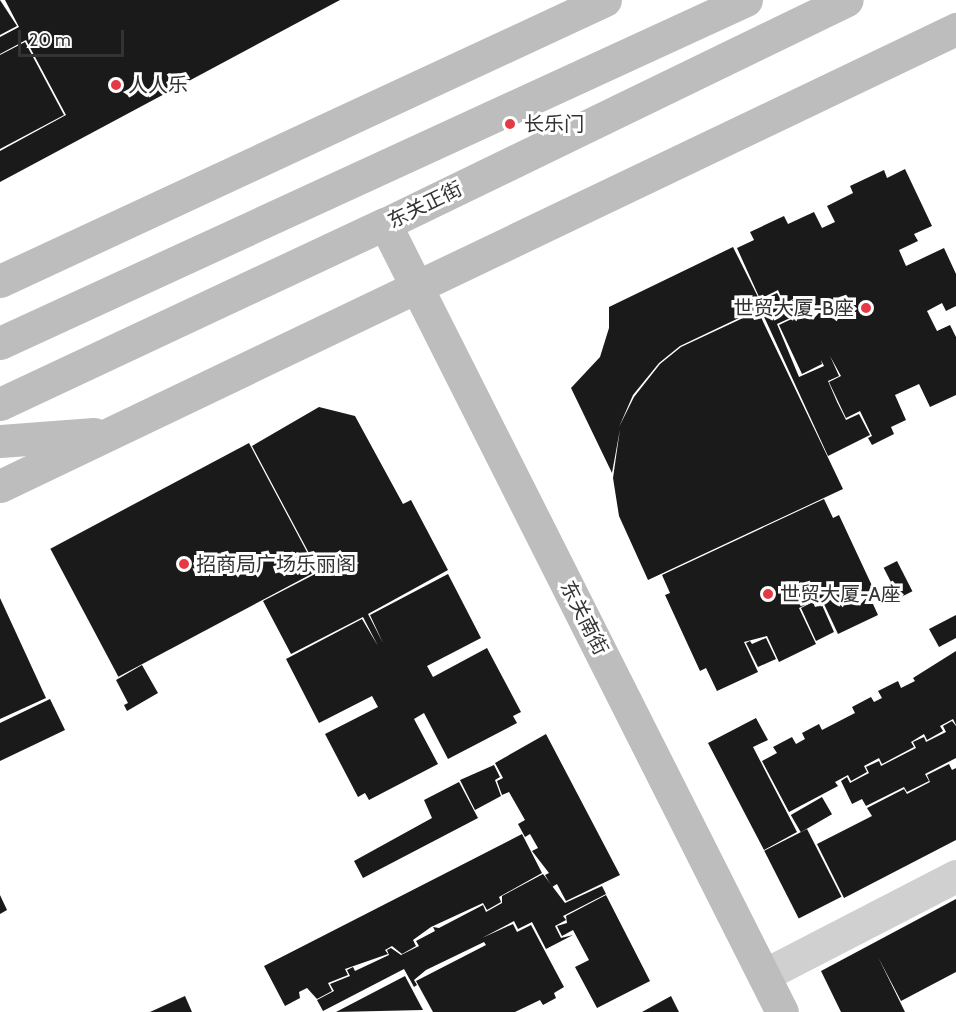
<!DOCTYPE html>
<meta charset="utf-8">
<style>
body{margin:0}
#map{position:relative;width:956px;height:1012px;overflow:hidden;background:#fff;font-family:Cabin,"Noto Sans SC",sans-serif}
div>[style]{position:absolute}
[style*='--x']{left:calc(var(--x)*1px);top:calc(var(--y)*1px);width:calc(var(--w)*1px);rotate:calc(var(--a)*1deg)}
.building>*{inset:0;background:#1a1a1a;transform-origin:0 0}
.street>*{height:33px;margin:-16.5px;padding:0 16.5px;transform-origin:16.5px;border-radius:16.5px;background:#d0d0d0}
.secondary>*{height:33px;margin:-16.5px;padding:0 16.5px;transform-origin:16.5px;border-radius:16.5px;background:#bdbdbd}
.dots>*{width:16px;height:16px;translate:-50% -50%;box-sizing:border-box;border:3px solid #fff;border-radius:50%}
span{translate:-50% -50%;white-space:nowrap;text-align:center;line-height:1.15;-webkit-text-stroke:6px #fff;paint-order:stroke}
.poi-label{font-size:20px;color:#333}
.left{translate:0 -50%;text-align:left}
.right{translate:-100% -50%;text-align:right}
.street-label{font-size:20px;color:#333}
.scale{position:absolute;left:18px;top:30px;width:106px;height:27px;box-sizing:border-box;border:3px solid #333;border-top:0;padding-left:8px;font-size:18px;line-height:21px;white-space:nowrap;color:#333;-webkit-text-stroke:4px #fff;paint-order:stroke}
</style>
<div id="map">
<div class="building">
<i style="clip-path:polygon(0 0,17px 26px,0 35px)"></i>
<i style="clip-path:polygon(5px 0,340px 0,0 182px,0 151px,66px 115px,26px 40px,0 54px,0 37px,19px 27px)"></i>
<i style="clip-path:polygon(25px 42px,64px 115px,0 149px,0 55px)"></i>
<i style="clip-path:polygon(905px 169px,932px 226px,914px 234px,918px 241px,899px 250px,906px 266px,944px 248px,956px 274px,956px 306px,946px 311px,942px 303px,927px 311px,937px 331px,950px 325px,956px 337px,956px 395px,930px 407px,919px 384px,895px 395px,906px 420px,891px 427px,894px 434px,872px 445px,868px 438px,872px 436px,860px 411px,846px 418px,829px 382px,841px 376px,830px 356px,839px 376px,828px 381px,837px 402px,846px 420px,859px 414px,870px 435px,828px 456px,760px 308px,680px 346px,659px 363px,633px 395px,619px 427px,634px 397px,660px 364px,681px 347px,758px 311px,843px 489px,648px 580px,619px 516px,613px 478px,620px 429px,612px 473px,571px 388px,600px 357px,609px 328px,609px 307px,733px 247px,760px 301px,777px 293px,784px 305px,795px 299px,801px 313px,777px 324px,799px 377px,824px 366px,821px 360px,822px 364px,802px 374px,779px 325px,802px 314px,795px 298px,784px 304px,778px 290px,760px 299px,737px 248px,754px 240px,750px 232px,784px 216px,788px 224px,814px 212px,822px 228px,835px 222px,827px 206px,853px 193px,850px 186px,884px 170px,887px 178px)"></i>
<i style="clip-path:polygon(319px 407px,355px 416px,403px 504px,411px 500px,448px 570px,368px 614px,383px 643px,370px 615px,448px 574px,481px 638px,427px 666px,433px 677px,487px 648px,521px 712px,513px 716px,517px 723px,448px 759px,424px 713px,414px 719px,438px 764px,369px 800px,365px 793px,358px 797px,325px 734px,378px 707px,372px 696px,319px 723px,286px 659px,362px 619px,378px 646px,363px 617px,291px 654px,263px 601px,319px 572px,252px 446px)"></i>
<i style="left:249px;top:443px;width:145px;height:225px;rotate:62deg"></i>
<i style="clip-path:polygon(824px 499px,833px 518px,839px 515px,874px 590px,868px 593px,878px 615px,838px 634px,823px 602px,816px 605px,814px 601px,799px 608px,816px 644px,779px 662px,767px 636px,744px 642px,758px 672px,717px 691px,706px 668px,700px 671px,665px 595px,670px 593px,662px 575px)"></i>
<i style="left:897px;top:561px;width:34px;height:15px;rotate:63deg"></i>
<i style="clip-path:polygon(0 598px,46px 698px,0 719px)"></i>
<i style="clip-path:polygon(813px 602px,815px 607px,822px 605px,834px 632px,816px 641px,801px 608px)"></i>
<i style="clip-path:polygon(956px 615px,956px 638px,939px 647px,929px 629px)"></i>
<i style="clip-path:polygon(766px 638px,776px 659px,758px 667px,746px 643px,750px 641px,752px 644px)"></i>
<i style="clip-path:polygon(956px 651px,956px 725px,953px 719px,940px 726px,943px 731px,927px 740px,924px 734px,911px 742px,914px 747px,882px 764px,879px 758px,864px 766px,867px 772px,851px 781px,848px 775px,835px 782px,838px 786px,789px 812px,762px 761px,777px 753px,773px 747px,792px 737px,796px 744px,805px 739px,802px 733px,819px 724px,822px 730px,855px 713px,852px 707px,871px 697px,874px 702px,882px 698px,878px 691px,898px 681px,901px 688px,915px 681px,913px 678px)"></i>
<i style="clip-path:polygon(142px 665px,158px 693px,127px 711px,124px 705px,128px 703px,116px 680px)"></i>
<i style="clip-path:polygon(50px 699px,65px 730px,0 761px,0 723px)"></i>
<i style="clip-path:polygon(756px 718px,768px 740px,753px 747px,797px 832px,764px 850px,708px 743px)"></i>
<i style="clip-path:polygon(952px 721px,956px 726px,956px 758px,925px 774px,929px 781px,907px 792px,904px 787px,866px 806px,862px 799px,852px 804px,841px 781px,847px 777px,850px 783px,869px 773px,866px 767px,879px 761px,881px 766px,916px 748px,913px 742px,924px 737px,926px 742px,946px 732px,943px 726px)"></i>
<i style="clip-path:polygon(546px 734px,620px 875px,566px 901px,557px 884px,552px 887px,545px 875px,549px 873px,532px 851px,538px 848px,530px 834px,525px 837px,518px 824px,525px 820px,509px 792px,502px 795px,497px 781px,503px 778px,495px 763px)"></i>
<i style="clip-path:polygon(949px 764px,952px 770px,956px 768px,956px 840px,844px 898px,817px 844px,872px 816px,867px 808px,904px 789px,907px 794px,930px 782px,927px 775px)"></i>
<i style="clip-path:polygon(494px 765px,500px 777px,495px 780px,501px 796px,475px 810px,460px 780px)"></i>
<i style="clip-path:polygon(459px 782px,478px 818px,363px 878px,354px 861px,432px 818px,424px 800px)"></i>
<i style="left:822px;top:797px;width:20px;height:36px;rotate:60deg"></i>
<i style="left:807px;top:829px;width:76px;height:48px;rotate:63deg"></i>
<i style="clip-path:polygon(522px 834px,542px 873px,499px 897px,501px 902px,487px 910px,483px 903px,431px 927px,413px 940px,416px 946px,402px 954px,392px 946px,385px 950px,388px 954px,345px 969px,348px 975px,328px 983px,332px 991px,317px 999px,307px 988px,299px 992px,300px 998px,285px 1006px,264px 966px)"></i>
<i style="clip-path:polygon(543px 874px,565px 903px,602px 886px,606px 894px,563px 916px,566px 920px,555px 926px,561px 938px,573px 935px,546px 949px,532px 922px,518px 929px,514px 921px,482px 938px,513px 924px,517px 932px,531px 925px,564px 987px,554px 993px,556px 998px,543px 1005px,540px 1000px,515px 1012px,433px 1012px,416px 981px,486px 945px,484px 942px,426px 970px,414px 980px,417px 985px,414px 987px,404px 969px,323px 1011px,317px 1000px,334px 991px,330px 984px,350px 976px,347px 970px,353px 967px,355px 971px,389px 955px,387px 950px,391px 948px,401px 955px,419px 946px,416px 941px,435px 931px,433px 927px,439px 928px,483px 905px,486px 912px,502px 903px,502px 896px)"></i>
<i style="clip-path:polygon(0 895px,7px 910px,0 914px)"></i>
<i style="clip-path:polygon(606px 895px,650px 981px,597px 1008px,575px 967px,589px 960px,573px 930px,562px 936px,557px 926px,567px 923px,566px 916px)"></i>
<i style="clip-path:polygon(956px 899px,956px 972px,901px 1001px,878px 957px,905px 1012px,841px 1012px,821px 971px)"></i>
<i style="clip-path:polygon(405px 976px,423px 1010px,336px 1012px)"></i>
<i style="clip-path:polygon(185px 996px,192px 1012px,150px 1012px)"></i>
<i style="clip-path:polygon(671px 996px,679px 1012px,642px 1012px)"></i>
</div>
<div class="street">
<i style="--x:764;--y:975;--w:216;--a:-27.3"></i>
</div>
<div class="secondary">
<i style="--x:385;--y:224;--w:882;--a:63.26"></i>
<i style="--x:0;--y:281;--w:667;--a:-24.91"></i>
<i style="--x:0;--y:343;--w:821;--a:-24.69"></i>
<i style="--x:0;--y:404;--w:425;--a:-25.1"></i>
<i style="--x:385;--y:224;--w:513;--a:-25.87"></i>
<i style="--x:0;--y:441;--w:94;--a:-4.3"></i>
<i style="--x:0;--y:486;--w:1060;--a:-25.55"></i>
</div>
<div class="dots">
<i style="left:116px;top:85px;background:#e63946"></i>
<i style="left:510px;top:124px;background:#e63946"></i>
<i style="left:866px;top:308px;background:#e63946"></i>
<i style="left:184px;top:564px;background:#e63946"></i>
<i style="left:768px;top:594px;background:#e63946"></i>
</div>
<div class="poi-label">
<span class="left" style="left:128px;top:85px">人人乐</span>
<span class="left" style="left:524px;top:124px">长乐门</span>
<span class="right" style="left:854px;top:308px">世贸大厦-B座</span>
<span class="left" style="left:196px;top:564px">招商局广场乐丽阁</span>
<span class="left" style="left:780px;top:594px">世贸大厦-A座</span>
</div>
<div class="street-label">
<span style="left:425px;top:205px;rotate:-26deg">东关正街</span>
<span style="left:584px;top:618px;rotate:63deg">东关南街</span>
</div>
<div class="scale">20 m</div>
</div>
